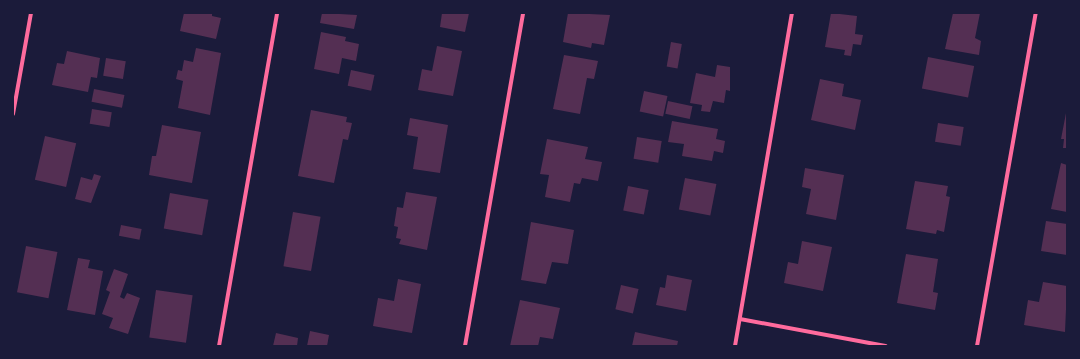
<!DOCTYPE html>
<style>
body{margin:0}
#map{position:relative;width:1080px;height:359px;overflow:hidden;background:#1b1b3a;font-family:"Libre Baskerville",serif}
div>[style]{position:absolute}
[style*='--x']{left:calc(var(--x)*1px);top:calc(var(--y)*1px);width:calc(var(--w)*1px);rotate:calc(var(--a)*1deg)}
.building>*{inset:0;background:#542f53;transform-origin:0 0}
.minor>*{height:4px;margin:-2px;padding:0 2px;transform-origin:2px;border-radius:2px;background:#ff6b9d}
span{translate:-50% -50%;white-space:nowrap;text-align:center;line-height:1.15;-webkit-text-stroke:3px #1b1b3a;paint-order:stroke}
.frame{position:absolute;inset:0;border:14px solid #1b1b3a;pointer-events:none}
</style>
<div id="map">
<div class="building">
<i style="clip-path:polygon(184px 13px,212px 13px,212px 16px,221px 18px,216px 39px,180px 31px)"></i>
<i style="clip-path:polygon(322px 13px,357px 15px,354px 29px,320px 23px)"></i>
<i style="clip-path:polygon(442px 13px,469px 13px,465px 32px,440px 27px)"></i>
<i style="clip-path:polygon(568px 13px,610px 15px,604px 45px,592px 43px,591px 48px,563px 42px)"></i>
<i style="clip-path:polygon(831px 13px,857px 16px,855px 34px,863px 35px,861px 45px,853px 44px,851px 56px,844px 55px,845px 50px,825px 47px)"></i>
<i style="clip-path:polygon(953px 13px,980px 13px,975px 38px,981px 41px,979px 55px,945px 49px)"></i>
<i style="clip-path:polygon(321px 32px,346px 37px,345px 41px,359px 44px,356px 61px,342px 58px,339px 74px,314px 69px)"></i>
<i style="left:671px;top:42px;width:11px;height:25px;rotate:10deg"></i>
<i style="clip-path:polygon(437px 46px,462px 51px,453px 96px,418px 90px,422px 69px,432px 71px)"></i>
<i style="clip-path:polygon(196px 48px,221px 53px,210px 115px,178px 108px,183px 81px,176px 79px,178px 70px,182px 71px,184px 60px,193px 62px)"></i>
<i style="clip-path:polygon(67px 51px,100px 58px,97px 78px,91px 77px,88px 92px,52px 85px,57px 63px,64px 64px)"></i>
<i style="clip-path:polygon(564px 55px,598px 61px,594px 79px,587px 78px,580px 114px,553px 109px)"></i>
<i style="left:928px;top:57px;width:47px;height:32px;rotate:11deg"></i>
<i style="left:106px;top:58px;width:20px;height:18px;rotate:9deg"></i>
<i style="clip-path:polygon(717px 65px,730px 67px,730px 91px,726px 90px,724px 103px,713px 101px,710px 112px,701px 111px,702px 105px,690px 103px,696px 73px,715px 77px)"></i>
<i style="left:351px;top:70px;width:24px;height:16px;rotate:12deg"></i>
<i style="clip-path:polygon(820px 79px,844px 84px,842px 96px,861px 100px,855px 130px,811px 120px)"></i>
<i style="left:94px;top:89px;width:31px;height:13px;rotate:11deg"></i>
<i style="left:644px;top:91px;width:24px;height:21px;rotate:12deg"></i>
<i style="left:668px;top:101px;width:25px;height:13px;rotate:12deg"></i>
<i style="left:92px;top:109px;width:20px;height:15px;rotate:9deg"></i>
<i style="clip-path:polygon(311px 110px,347px 117px,346px 122px,352px 123px,348px 140px,343px 139px,334px 183px,298px 176px)"></i>
<i style="clip-path:polygon(1066px 113px,1067px 113px,1067px 148px,1063px 148px,1064px 139px,1061px 139px)"></i>
<i style="clip-path:polygon(410px 118px,448px 125px,440px 173px,413px 169px,418px 137px,407px 135px)"></i>
<i style="clip-path:polygon(672px 121px,718px 129px,716px 139px,725px 141px,723px 153px,714px 151px,712px 161px,682px 156px,684px 144px,668px 142px)"></i>
<i style="left:938px;top:123px;width:26px;height:19px;rotate:9deg"></i>
<i style="clip-path:polygon(162px 125px,201px 132px,192px 183px,149px 175px,152px 156px,156px 156px)"></i>
<i style="left:45px;top:136px;width:32px;height:45px;rotate:13deg"></i>
<i style="left:637px;top:137px;width:25px;height:22px;rotate:9deg"></i>
<i style="clip-path:polygon(547px 139px,588px 147px,585px 159px,602px 162px,598px 181px,582px 178px,580px 184px,574px 183px,570px 202px,545px 197px,549px 175px,540px 174px)"></i>
<i style="clip-path:polygon(1061px 163px,1067px 165px,1067px 212px,1051px 209px)"></i>
<i style="clip-path:polygon(805px 168px,844px 175px,836px 220px,806px 214px,811px 189px,802px 187px)"></i>
<i style="clip-path:polygon(94px 174px,101px 176px,91px 203px,75px 199px,81px 177px,92px 180px)"></i>
<i style="left:685px;top:178px;width:32px;height:32px;rotate:11deg"></i>
<i style="clip-path:polygon(915px 181px,948px 186px,946px 196px,950px 197px,944px 232px,937px 230px,936px 234px,906px 229px)"></i>
<i style="left:628px;top:186px;width:21px;height:25px;rotate:11deg"></i>
<i style="clip-path:polygon(406px 192px,437px 197px,427px 250px,399px 244px,401px 239px,396px 238px,398px 227px,394px 226px,397px 207px,403px 208px)"></i>
<i style="left:170px;top:193px;width:39px;height:36px;rotate:10deg"></i>
<i style="left:293px;top:212px;width:28px;height:55px;rotate:10deg"></i>
<i style="clip-path:polygon(1046px 221px,1067px 224px,1067px 255px,1041px 251px)"></i>
<i style="clip-path:polygon(531px 222px,574px 230px,568px 264px,552px 262px,546px 284px,521px 280px)"></i>
<i style="left:121px;top:225px;width:21px;height:11px;rotate:11deg"></i>
<i style="clip-path:polygon(802px 241px,832px 247px,823px 291px,784px 283px,788px 262px,798px 264px)"></i>
<i style="left:26px;top:246px;width:32px;height:47px;rotate:11deg"></i>
<i style="clip-path:polygon(906px 254px,938px 259px,933px 292px,938px 293px,935px 310px,897px 303px)"></i>
<i style="clip-path:polygon(78px 258px,90px 260px,88px 268px,103px 271px,95px 315px,67px 310px)"></i>
<i style="clip-path:polygon(114px 269px,128px 274px,120px 297px,124px 299px,127px 293px,140px 298px,128px 334px,109px 328px,113px 318px,102px 314px,110px 292px,106px 290px)"></i>
<i style="clip-path:polygon(667px 275px,692px 280px,686px 311px,656px 305px,660px 287px,665px 288px)"></i>
<i style="clip-path:polygon(398px 279px,421px 284px,412px 333px,373px 326px,378px 298px,394px 301px)"></i>
<i style="clip-path:polygon(1043px 282px,1067px 286px,1065px 332px,1024px 325px,1028px 300px,1039px 302px)"></i>
<i style="left:621px;top:285px;width:18px;height:25px;rotate:13deg"></i>
<i style="left:156px;top:290px;width:37px;height:48px;rotate:8deg"></i>
<i style="clip-path:polygon(520px 300px,560px 308px,553px 339px,540px 337px,538px 346px,510px 346px)"></i>
<i style="clip-path:polygon(310px 331px,329px 335px,327px 346px,307px 346px)"></i>
<i style="clip-path:polygon(635px 332px,678px 341px,677px 346px,632px 346px)"></i>
<i style="clip-path:polygon(276px 333px,298px 338px,297px 346px,273px 346px)"></i>
</div>
<div class="minor">
<i style="--x:13;--y:114;--w:103;--a:-79.9"></i>
<i style="--x:740;--y:319;--w:148;--a:10.5"></i>
<i style="--x:219;--y:346;--w:338;--a:-80.1"></i>
<i style="--x:465;--y:346;--w:338;--a:-80.1"></i>
<i style="--x:735;--y:346;--w:338;--a:-80.3"></i>
<i style="--x:977;--y:346;--w:338;--a:-80"></i>
</div>
<div class="frame"></div>
</div>
